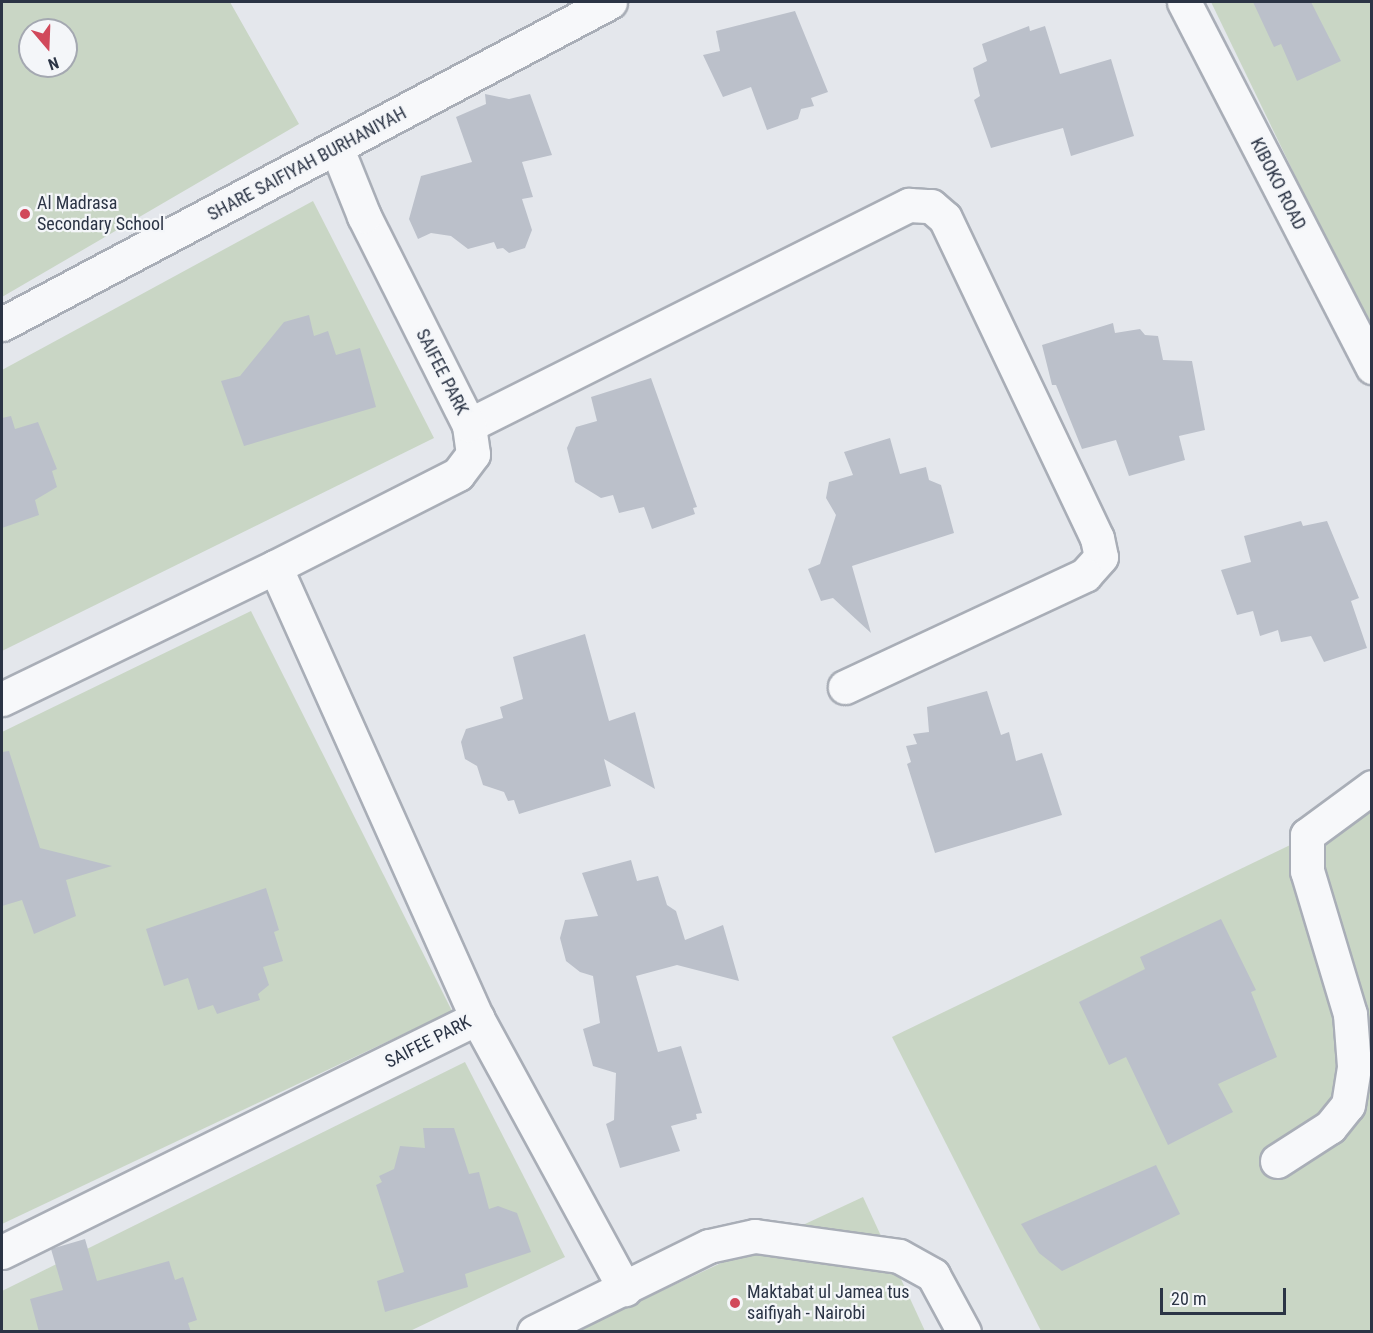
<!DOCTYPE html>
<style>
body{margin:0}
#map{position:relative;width:1373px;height:1333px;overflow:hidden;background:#e4e7ec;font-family:"Roboto Condensed",sans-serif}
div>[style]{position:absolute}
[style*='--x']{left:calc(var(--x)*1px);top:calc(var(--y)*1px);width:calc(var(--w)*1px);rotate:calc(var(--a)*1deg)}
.green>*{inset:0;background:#c9d6c5}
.building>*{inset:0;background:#bbc0ca}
.roads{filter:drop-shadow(2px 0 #a9aeb7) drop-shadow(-2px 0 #a9aeb7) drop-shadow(0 2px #a9aeb7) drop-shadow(0 -2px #a9aeb7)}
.minor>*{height:33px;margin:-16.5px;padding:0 16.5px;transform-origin:16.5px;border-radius:16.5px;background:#f7f8fa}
.tertiary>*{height:33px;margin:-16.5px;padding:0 16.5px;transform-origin:16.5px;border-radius:16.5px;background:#f7f8fa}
.dots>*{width:16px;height:16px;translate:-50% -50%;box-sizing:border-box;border:3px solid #f4f6f9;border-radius:50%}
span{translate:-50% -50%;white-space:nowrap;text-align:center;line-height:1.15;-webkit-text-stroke:4.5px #f4f6f9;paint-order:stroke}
.street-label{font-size:18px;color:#2b3445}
.poi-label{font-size:18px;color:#2b3445}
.left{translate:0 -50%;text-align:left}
.frame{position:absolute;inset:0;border:3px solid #2b3445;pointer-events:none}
.north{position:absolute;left:18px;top:18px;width:60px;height:60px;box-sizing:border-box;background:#f4f6f9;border:2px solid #a4a8b1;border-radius:50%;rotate:161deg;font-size:16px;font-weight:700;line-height:24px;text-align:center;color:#2b3445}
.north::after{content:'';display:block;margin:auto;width:21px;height:27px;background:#d1495b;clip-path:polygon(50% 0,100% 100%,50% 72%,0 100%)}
.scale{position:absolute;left:1160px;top:1288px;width:126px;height:27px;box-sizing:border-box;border:3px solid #2b3445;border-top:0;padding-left:8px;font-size:18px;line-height:21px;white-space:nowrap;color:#2b3445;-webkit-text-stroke:4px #f4f6f9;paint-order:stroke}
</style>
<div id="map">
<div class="green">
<i style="clip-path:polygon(evenodd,2px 2px,230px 2px,299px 124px,2px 297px,2px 2px,30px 30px,66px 30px,66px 66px,30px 66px,30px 30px)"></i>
<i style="clip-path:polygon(1211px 2px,1371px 2px,1371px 332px)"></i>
<i style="clip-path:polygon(313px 201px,434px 438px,2px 651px,2px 370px)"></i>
<i style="clip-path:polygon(251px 611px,452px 1011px,2px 1224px,2px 732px)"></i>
<i style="clip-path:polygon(1371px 806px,1371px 1331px,1041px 1331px,892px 1037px)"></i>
<i style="clip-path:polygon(465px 1062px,565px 1257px,410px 1331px,2px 1332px,2px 1291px)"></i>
<i style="clip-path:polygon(863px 1197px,925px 1331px,573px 1332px)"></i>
</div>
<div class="building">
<i style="clip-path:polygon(1253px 2px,1311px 2px,1341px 61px,1297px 81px,1281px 44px,1274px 47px)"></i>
<i style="clip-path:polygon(795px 11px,828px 92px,811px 98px,814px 106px,801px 109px,798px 119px,767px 130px,751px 87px,723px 97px,703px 55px,720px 51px,716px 31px)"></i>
<i style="clip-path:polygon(1029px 26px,1030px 31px,1045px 26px,1060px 74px,1111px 59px,1134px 136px,1071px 156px,1063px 128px,991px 148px,974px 100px,980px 96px,973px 68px,987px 61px,982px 44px)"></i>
<i style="clip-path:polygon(485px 94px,509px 99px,530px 94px,552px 155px,522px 162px,533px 197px,522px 199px,532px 230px,525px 248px,509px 253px,503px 248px,497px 249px,494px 242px,468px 249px,451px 236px,431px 233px,418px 239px,409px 219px,421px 176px,472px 162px,456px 117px,486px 104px)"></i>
<i style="clip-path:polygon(309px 315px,314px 336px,328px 331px,336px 355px,360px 348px,376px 407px,244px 446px,221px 381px,240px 376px,284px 322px)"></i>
<i style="clip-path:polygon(1113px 323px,1115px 333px,1140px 329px,1145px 335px,1158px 336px,1163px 360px,1192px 361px,1205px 430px,1179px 436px,1185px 460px,1129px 476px,1116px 440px,1082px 449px,1056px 385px,1052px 385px,1042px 345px)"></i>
<i style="clip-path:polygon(651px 378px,697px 507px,693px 508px,695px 514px,652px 529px,644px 507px,619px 513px,613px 495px,601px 498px,575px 482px,567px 448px,576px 427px,597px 421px,591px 397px)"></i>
<i style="clip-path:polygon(11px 416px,15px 429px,38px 422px,57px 469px,52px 471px,57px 487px,35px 500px,39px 515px,2px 528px,2px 418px)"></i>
<i style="clip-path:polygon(890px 438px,900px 474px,926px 467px,929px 480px,941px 485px,954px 533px,852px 566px,871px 633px,833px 598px,821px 601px,808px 569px,820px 564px,836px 515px,826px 498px,829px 482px,853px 475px,844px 452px)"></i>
<i style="clip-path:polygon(1301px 521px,1303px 526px,1327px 521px,1359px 598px,1351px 601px,1367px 648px,1324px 662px,1311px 636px,1281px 642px,1278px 630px,1260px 636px,1253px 611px,1237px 615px,1221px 570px,1251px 562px,1244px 536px)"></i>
<i style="clip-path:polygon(585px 634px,609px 721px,635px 712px,655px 789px,604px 759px,611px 786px,519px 814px,514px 800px,508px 801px,504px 792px,483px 785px,477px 766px,465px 759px,461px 742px,466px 729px,503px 718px,500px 707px,523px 699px,513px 657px)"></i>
<i style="clip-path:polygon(987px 691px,1001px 735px,1009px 732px,1016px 761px,1042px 753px,1062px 815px,935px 853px,907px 764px,911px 762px,906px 746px,917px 744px,913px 734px,929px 732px,927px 707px)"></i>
<i style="clip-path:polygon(9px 751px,40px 848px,112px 866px,66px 880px,76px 916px,34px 934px,22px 900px,2px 906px,2px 752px)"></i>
<i style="clip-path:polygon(631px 860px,637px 881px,658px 876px,667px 905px,676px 911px,685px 940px,723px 925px,739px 981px,677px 965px,636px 976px,658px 1052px,681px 1046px,702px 1113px,696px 1114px,697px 1119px,671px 1126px,680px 1151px,620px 1168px,606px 1124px,614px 1120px,616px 1073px,593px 1066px,583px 1029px,600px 1023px,593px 976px,580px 972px,566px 961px,560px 938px,565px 920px,598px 916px,582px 873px)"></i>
<i style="clip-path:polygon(266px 888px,279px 930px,274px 932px,283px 961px,263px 967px,269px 985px,258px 994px,260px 1000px,217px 1014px,213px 1005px,198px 1010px,188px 978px,164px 986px,146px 929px)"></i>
<i style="clip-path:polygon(1221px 919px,1256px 990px,1251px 992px,1277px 1057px,1218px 1084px,1233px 1112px,1168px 1145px,1126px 1057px,1109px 1065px,1079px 1002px,1145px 969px,1140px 957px)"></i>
<i style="clip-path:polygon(423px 1128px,454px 1128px,469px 1174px,479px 1172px,489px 1209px,498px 1206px,517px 1213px,531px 1252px,465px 1274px,468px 1287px,385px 1312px,377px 1281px,404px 1272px,376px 1185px,382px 1182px,379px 1176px,394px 1169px,400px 1146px,425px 1148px)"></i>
<i style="clip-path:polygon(1156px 1165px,1180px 1214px,1062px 1271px,1039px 1253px,1021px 1224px)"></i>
<i style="clip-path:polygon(85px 1239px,97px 1281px,169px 1261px,175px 1280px,183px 1277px,197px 1320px,188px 1323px,191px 1332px,39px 1332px,30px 1299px,63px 1290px,51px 1249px)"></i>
</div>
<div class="roads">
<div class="minor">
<i style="--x:2;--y:324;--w:688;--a:-27.91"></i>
<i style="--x:469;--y:425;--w:492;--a:-26.6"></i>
<i style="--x:909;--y:205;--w:22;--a:3"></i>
<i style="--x:931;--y:206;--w:18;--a:41"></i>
<i style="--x:945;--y:218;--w:354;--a:64.6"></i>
<i style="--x:1097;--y:538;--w:19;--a:78"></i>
<i style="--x:1101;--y:557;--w:24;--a:132"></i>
<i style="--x:1085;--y:575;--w:265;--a:155"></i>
<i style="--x:2;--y:699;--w:303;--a:-25.8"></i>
<i style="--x:477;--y:1018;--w:309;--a:61.4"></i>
<i style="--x:1277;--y:1161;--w:63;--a:-32.7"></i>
<i style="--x:1330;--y:1127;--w:28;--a:-51"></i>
<i style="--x:1348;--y:1105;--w:39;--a:-81"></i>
<i style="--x:1354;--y:1066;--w:52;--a:-94.4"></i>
<i style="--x:1350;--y:1014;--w:149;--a:-106.7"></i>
<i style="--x:1307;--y:871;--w:36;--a:-90"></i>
<i style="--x:1307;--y:835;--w:81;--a:-36.4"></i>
<i style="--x:2;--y:1252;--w:530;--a:-26.23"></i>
<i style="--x:477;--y:1018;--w:494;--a:-114.1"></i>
<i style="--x:275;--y:567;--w:205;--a:-26.9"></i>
<i style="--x:458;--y:474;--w:25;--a:-53"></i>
<i style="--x:473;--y:454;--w:29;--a:-98"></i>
<i style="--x:469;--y:425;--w:234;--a:-116.7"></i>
<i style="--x:364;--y:216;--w:72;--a:-111.9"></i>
<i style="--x:534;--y:1332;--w:195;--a:-26.2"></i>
<i style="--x:709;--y:1246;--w:47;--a:-12.3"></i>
<i style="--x:755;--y:1236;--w:145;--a:7.9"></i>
<i style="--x:899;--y:1256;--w:39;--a:29"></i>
<i style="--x:933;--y:1275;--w:65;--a:61.5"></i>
</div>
<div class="tertiary">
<i style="--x:1184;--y:2;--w:411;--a:62.7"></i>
</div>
</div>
<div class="dots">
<i style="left:25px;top:214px;background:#d1495b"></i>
<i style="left:735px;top:1303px;background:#d1495b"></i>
</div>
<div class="street-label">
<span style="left:307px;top:164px;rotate:-28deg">SHARE SAIFIYAH BURHANIYAH</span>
<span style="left:1278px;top:184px;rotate:63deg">KIBOKO ROAD</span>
<span style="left:442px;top:372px;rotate:63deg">SAIFEE PARK</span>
<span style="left:428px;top:1042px;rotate:-27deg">SAIFEE PARK</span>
</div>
<div class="poi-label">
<span class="left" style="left:37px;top:214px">Al Madrasa<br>Secondary School</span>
<span class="left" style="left:747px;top:1303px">Maktabat ul Jamea tus<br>saifiyah - Nairobi</span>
</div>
<div class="frame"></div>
<div class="north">N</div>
<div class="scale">20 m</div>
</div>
